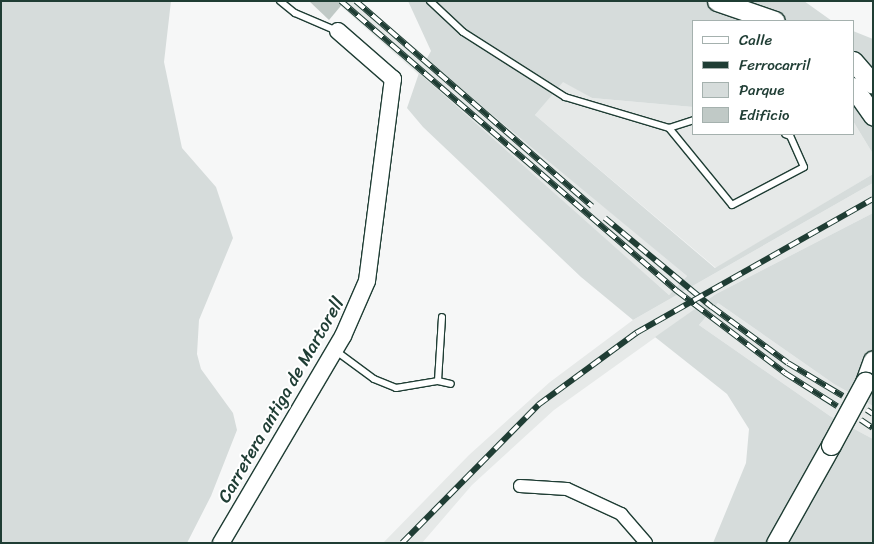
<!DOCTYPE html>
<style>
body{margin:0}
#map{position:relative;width:874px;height:544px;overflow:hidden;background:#f6f7f7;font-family:Sriracha,sans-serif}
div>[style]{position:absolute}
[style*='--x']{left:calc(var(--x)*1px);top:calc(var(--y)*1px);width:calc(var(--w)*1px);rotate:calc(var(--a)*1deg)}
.built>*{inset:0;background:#e6e9e8}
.green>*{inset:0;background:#d6dcdb}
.building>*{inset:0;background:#c0c9c6}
.roads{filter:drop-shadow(1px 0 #1f3d34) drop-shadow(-1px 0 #1f3d34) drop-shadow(0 1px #1f3d34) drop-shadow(0 -1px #1f3d34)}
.service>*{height:6px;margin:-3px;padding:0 3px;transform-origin:3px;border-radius:3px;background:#fff}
.minor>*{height:12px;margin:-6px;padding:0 6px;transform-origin:6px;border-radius:6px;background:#fff}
.tertiary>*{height:16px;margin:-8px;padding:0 8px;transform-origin:8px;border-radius:8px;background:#fff}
.secondary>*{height:19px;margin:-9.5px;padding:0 9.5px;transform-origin:9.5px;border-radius:9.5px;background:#fff}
.rail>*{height:5.5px;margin-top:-2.75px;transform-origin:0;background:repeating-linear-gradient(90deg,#fff 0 11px,#1f3d34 0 22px);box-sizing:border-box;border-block:1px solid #1f3d34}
.bridges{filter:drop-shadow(1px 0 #1f3d34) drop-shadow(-1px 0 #1f3d34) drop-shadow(0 1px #1f3d34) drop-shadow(0 -1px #1f3d34)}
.secondary-bridge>*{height:19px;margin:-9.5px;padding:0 9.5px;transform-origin:9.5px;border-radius:9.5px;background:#fff}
span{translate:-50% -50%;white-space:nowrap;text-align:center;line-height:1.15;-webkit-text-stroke:4px #fff;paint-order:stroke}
.street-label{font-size:18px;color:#1f3d34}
.frame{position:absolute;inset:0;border:2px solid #1f3d34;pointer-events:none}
.legend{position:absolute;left:692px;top:20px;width:162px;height:115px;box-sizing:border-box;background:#fff;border:1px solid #a5b1ae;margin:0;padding:6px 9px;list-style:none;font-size:15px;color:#1f3d34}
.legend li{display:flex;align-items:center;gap:10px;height:25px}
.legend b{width:25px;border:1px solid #a5b1ae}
</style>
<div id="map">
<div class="built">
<i style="clip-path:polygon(335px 1px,359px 1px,687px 276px,669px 295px)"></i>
<i style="clip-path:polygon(563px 81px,592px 98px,693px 107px,693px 134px,853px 134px,853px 121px,873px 154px,873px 174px,716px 268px,535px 115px)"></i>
<i style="clip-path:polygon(873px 183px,873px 213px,716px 294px,554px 410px,472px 485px,422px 543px,383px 543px,469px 455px,550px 382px,633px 320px)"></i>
<i style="clip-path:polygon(718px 303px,834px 384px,873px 406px,873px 439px,830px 416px,699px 325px)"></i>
</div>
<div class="green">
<i style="clip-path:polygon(1px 1px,171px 1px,164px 62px,182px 148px,216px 187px,233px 238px,199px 320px,197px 354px,201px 369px,233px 413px,237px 430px,211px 496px,187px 543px,1px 543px)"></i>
<i style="clip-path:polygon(408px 1px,804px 1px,832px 21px,693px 21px,693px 107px,592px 98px,563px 82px,535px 115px,715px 268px,873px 174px,873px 183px,633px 320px,581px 277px,423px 127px,407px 108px,419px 73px,669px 295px,687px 276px,426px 60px,431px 51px)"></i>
<i style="clip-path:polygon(853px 31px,873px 39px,873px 154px,853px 121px)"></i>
<i style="clip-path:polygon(873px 213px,873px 406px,834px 384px,718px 303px,699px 325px,830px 416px,873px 439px,873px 543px,713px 543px,746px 463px,749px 429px,727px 394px,655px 337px,716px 294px)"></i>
</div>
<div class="building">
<i style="clip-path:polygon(309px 1px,345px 1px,329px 20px)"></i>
</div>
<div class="roads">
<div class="service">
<i style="--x:280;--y:1;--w:19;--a:39"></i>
<i style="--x:295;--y:13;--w:46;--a:23.2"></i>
<i style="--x:430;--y:1;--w:45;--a:43.2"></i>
<i style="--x:463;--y:32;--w:121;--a:32.5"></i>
<i style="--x:565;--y:97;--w:109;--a:16.6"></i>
<i style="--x:669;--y:128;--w:25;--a:-18"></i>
<i style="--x:669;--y:128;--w:99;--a:50.7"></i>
<i style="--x:732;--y:205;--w:81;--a:-27.8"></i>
<i style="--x:804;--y:167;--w:34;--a:-114"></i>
<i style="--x:790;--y:136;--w:5;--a:-158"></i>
<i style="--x:336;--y:351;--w:47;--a:36.4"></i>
<i style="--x:374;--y:379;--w:24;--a:22"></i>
<i style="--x:396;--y:388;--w:43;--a:-9.5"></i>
<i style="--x:438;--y:381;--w:13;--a:13"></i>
<i style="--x:438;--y:381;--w:64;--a:-86.4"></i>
</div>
<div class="minor">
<i style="--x:520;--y:486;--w:47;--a:3.7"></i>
<i style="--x:567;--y:489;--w:60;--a:24.8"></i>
<i style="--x:621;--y:514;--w:38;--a:49"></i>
</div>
<div class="tertiary">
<i style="--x:221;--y:543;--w:240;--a:-59.5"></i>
<i style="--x:343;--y:336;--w:60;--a:-66.4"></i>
<i style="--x:367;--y:281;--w:204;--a:-82.7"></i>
<i style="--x:393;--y:79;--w:73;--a:-138.9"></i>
</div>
<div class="secondary">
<i style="--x:717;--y:1;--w:61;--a:19"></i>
<i style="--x:853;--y:61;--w:30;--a:49"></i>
<i style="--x:853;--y:87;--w:35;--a:55"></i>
<i style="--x:865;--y:382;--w:23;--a:-70"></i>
<i style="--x:776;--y:543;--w:112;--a:-60.7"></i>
</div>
</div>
<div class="rail">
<i style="--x:341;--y:1;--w:444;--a:40.8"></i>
<i style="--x:677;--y:291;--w:136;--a:37.2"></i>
<i style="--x:785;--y:373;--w:62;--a:32.4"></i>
<i style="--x:356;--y:1;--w:313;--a:41"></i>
<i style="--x:605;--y:218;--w:139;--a:39.8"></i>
<i style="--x:712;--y:307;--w:94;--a:36.4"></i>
<i style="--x:788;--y:363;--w:64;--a:31"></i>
<i style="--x:867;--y:410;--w:7;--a:34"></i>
<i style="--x:861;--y:420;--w:14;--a:34"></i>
<i style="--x:402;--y:543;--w:194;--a:-45.4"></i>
<i style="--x:538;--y:405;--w:122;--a:-36.3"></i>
<i style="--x:636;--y:333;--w:272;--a:-29.5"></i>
</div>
<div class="bridges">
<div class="secondary-bridge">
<i style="--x:831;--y:445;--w:72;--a:-61.6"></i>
</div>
</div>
<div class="street-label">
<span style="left:281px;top:400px;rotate:-60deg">Carretera antiga de Martorell</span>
</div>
<div class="frame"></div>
<ul class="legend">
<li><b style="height:6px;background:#fff"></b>Calle</li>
<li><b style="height:6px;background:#1f3d34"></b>Ferrocarril</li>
<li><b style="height:14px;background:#d6dcdb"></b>Parque</li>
<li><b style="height:14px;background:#c0c9c6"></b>Edificio</li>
</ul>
</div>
